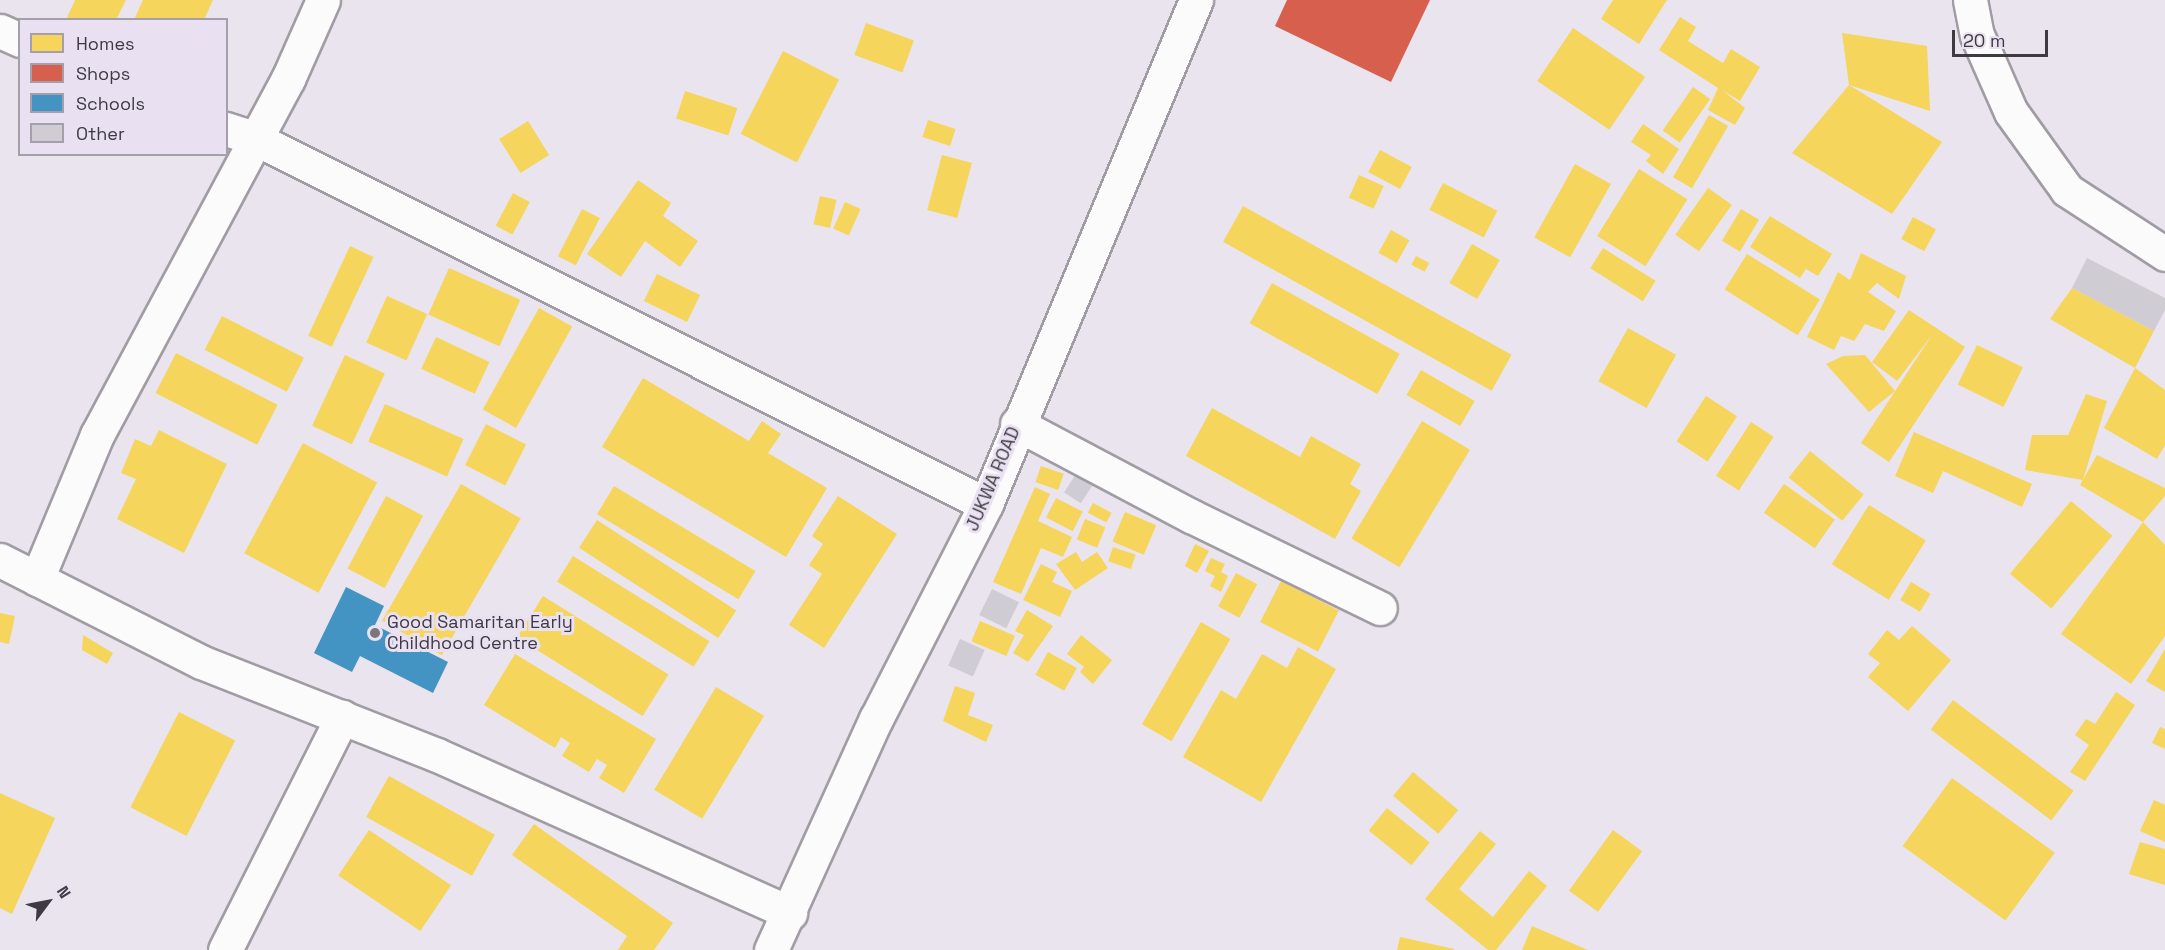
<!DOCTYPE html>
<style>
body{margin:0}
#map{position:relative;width:2165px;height:950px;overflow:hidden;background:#e9e4ee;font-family:"Space Grotesk",sans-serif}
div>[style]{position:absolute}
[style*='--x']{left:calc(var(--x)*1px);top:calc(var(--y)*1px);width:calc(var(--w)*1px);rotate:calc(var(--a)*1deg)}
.homes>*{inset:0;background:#f6d55c;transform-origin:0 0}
.shops>*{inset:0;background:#d6604d}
.schools>*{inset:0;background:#4393c3}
.building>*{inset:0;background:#d0ccd3;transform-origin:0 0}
.roads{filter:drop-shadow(2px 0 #a09ca3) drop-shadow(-2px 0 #a09ca3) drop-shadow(0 2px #a09ca3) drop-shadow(0 -2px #a09ca3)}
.minor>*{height:33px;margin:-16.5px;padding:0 16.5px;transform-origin:16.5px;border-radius:16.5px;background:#fcfbfc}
.secondary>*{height:33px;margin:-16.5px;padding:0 16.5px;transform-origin:16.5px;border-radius:16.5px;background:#fcfbfc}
.dots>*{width:16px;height:16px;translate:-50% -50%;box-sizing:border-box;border:3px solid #e9e0f2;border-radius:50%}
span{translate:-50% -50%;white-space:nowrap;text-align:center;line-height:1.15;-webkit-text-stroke:6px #e9e0f2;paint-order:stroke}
.street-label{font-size:18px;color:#3e3a41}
.poi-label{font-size:18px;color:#3e3a41}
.left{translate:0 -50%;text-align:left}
.legend{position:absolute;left:18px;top:18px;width:210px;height:138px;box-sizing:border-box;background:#e9e0f2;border:2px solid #a59eab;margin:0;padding:8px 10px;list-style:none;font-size:18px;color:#3e3a41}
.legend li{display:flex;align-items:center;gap:12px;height:30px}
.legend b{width:30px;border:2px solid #a59eab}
.north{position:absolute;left:18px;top:872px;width:60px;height:60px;-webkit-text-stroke:4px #e9e0f2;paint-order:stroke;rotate:58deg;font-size:16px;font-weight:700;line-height:24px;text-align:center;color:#3e3a41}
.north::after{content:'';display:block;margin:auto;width:21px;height:27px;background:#3e3a41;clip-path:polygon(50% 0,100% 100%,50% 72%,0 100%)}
.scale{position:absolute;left:1952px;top:30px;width:96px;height:27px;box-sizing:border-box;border:3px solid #3e3a41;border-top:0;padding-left:8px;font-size:18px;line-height:21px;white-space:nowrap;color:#3e3a41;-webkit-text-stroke:4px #e9e0f2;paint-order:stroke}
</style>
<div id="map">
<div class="homes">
<i style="clip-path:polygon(75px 0,126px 0,116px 20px,66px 20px)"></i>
<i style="clip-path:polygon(143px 0,213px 0,204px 20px,134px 20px)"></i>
<i style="clip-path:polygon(1613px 0,1667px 0,1639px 44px,1601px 19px)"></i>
<i style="clip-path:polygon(1680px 17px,1696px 27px,1688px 41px,1723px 63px,1731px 49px,1760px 67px,1740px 101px,1722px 90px,1745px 108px,1735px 125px,1708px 110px,1718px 88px,1659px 50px)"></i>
<i style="left:866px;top:23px;width:51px;height:34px;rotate:20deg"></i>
<i style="left:1573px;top:28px;width:87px;height:64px;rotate:34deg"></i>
<i style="clip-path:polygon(1842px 33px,1927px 46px,1930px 111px,1849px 85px)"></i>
<i style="left:783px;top:51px;width:63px;height:93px;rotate:27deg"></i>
<i style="clip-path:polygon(1849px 85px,1942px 142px,1892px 214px,1792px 153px)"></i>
<i style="left:1693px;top:87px;width:21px;height:53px;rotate:35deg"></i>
<i style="left:685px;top:91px;width:55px;height:29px;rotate:18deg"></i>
<i style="left:1709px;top:115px;width:22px;height:72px;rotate:30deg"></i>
<i style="left:928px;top:120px;width:29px;height:18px;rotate:18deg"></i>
<i style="left:528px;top:121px;width:40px;height:34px;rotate:58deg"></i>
<i style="clip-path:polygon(1643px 124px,1679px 149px,1663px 174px,1646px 161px,1651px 155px,1631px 142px)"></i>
<i style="left:1380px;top:150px;width:36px;height:25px;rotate:28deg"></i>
<i style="left:942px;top:155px;width:31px;height:57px;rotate:15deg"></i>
<i style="left:1575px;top:164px;width:41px;height:84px;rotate:29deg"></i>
<i style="left:1639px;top:169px;width:57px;height:79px;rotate:32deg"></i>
<i style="left:1359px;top:175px;width:27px;height:25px;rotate:24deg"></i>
<i style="clip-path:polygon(638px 180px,671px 203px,663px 216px,698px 241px,680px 267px,645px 241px,621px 277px,587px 254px)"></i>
<i style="left:1443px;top:183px;width:61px;height:30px;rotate:27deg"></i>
<i style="left:1708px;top:188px;width:29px;height:57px;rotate:35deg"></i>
<i style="left:513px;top:193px;width:19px;height:37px;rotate:28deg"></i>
<i style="left:820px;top:196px;width:17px;height:29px;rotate:13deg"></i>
<i style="left:845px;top:202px;width:17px;height:29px;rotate:24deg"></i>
<i style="left:1243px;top:206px;width:307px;height:41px;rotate:29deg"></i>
<i style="left:582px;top:209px;width:20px;height:53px;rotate:27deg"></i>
<i style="left:1741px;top:209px;width:21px;height:37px;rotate:31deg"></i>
<i style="clip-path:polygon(1770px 216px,1832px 254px,1818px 276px,1806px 269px,1800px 278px,1750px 247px)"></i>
<i style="left:1913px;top:217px;width:26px;height:25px;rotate:28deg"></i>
<i style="left:1391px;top:230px;width:21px;height:26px;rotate:29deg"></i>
<i style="left:1472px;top:244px;width:32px;height:45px;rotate:30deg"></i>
<i style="left:350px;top:246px;width:26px;height:99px;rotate:25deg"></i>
<i style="left:1603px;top:248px;width:62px;height:24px;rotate:32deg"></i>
<i style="clip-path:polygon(1861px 253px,1906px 276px,1899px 299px,1877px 283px,1868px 292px,1896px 311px,1884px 331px,1865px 324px,1854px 341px,1841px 336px,1834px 350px,1807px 337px,1838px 272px,1850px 280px)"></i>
<i style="left:1747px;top:254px;width:86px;height:42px;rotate:32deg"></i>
<i style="left:1416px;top:256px;width:15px;height:10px;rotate:28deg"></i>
<i style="left:449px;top:268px;width:78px;height:51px;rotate:24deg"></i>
<i style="left:657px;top:274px;width:48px;height:30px;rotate:26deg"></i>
<i style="left:1272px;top:283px;width:146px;height:46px;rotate:29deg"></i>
<i style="clip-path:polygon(2072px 288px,2154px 331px,2135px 368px,2050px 319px)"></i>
<i style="left:387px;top:296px;width:44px;height:51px;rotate:24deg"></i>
<i style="left:539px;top:308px;width:38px;height:116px;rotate:29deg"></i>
<i style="clip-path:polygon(1909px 310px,1965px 347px,1889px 462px,1861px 443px,1932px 335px,1897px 381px,1872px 362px)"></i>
<i style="left:222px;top:316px;width:92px;height:38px;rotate:27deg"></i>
<i style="left:1628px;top:328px;width:55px;height:61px;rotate:29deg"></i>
<i style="left:436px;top:337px;width:59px;height:35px;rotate:25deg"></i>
<i style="left:1977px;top:345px;width:51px;height:44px;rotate:26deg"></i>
<i style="left:176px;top:353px;width:114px;height:45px;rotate:27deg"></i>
<i style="left:345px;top:355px;width:44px;height:78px;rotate:25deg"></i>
<i style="clip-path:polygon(1865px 355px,1895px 391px,1869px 412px,1826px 364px,1843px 356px)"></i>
<i style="clip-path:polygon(2135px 368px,2165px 390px,2165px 445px,2157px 459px,2104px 428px)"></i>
<i style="left:1421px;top:370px;width:62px;height:29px;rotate:30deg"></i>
<i style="clip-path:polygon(643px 378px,749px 441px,762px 421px,781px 434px,768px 453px,827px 488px,786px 557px,602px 447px)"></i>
<i style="clip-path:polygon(2086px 394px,2107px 401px,2083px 480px,2025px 470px,2032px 435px,2068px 435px)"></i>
<i style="left:1706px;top:396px;width:37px;height:54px;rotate:33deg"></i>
<i style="left:385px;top:404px;width:86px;height:41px;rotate:24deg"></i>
<i style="clip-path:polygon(1212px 408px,1300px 457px,1311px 436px,1361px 464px,1350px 484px,1361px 491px,1335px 539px,1186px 456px)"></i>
<i style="left:1422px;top:421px;width:56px;height:137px;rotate:31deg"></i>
<i style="left:1751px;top:422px;width:27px;height:64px;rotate:33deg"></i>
<i style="left:486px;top:424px;width:45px;height:46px;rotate:27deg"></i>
<i style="clip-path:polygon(159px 430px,227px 464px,184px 553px,117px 519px,136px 479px,121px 473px,135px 439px,151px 446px)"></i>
<i style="clip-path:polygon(1914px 432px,2032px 484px,2022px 507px,1943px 471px,1933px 493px,1895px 476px)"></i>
<i style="left:303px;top:443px;width:84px;height:125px;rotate:28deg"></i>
<i style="left:1810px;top:451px;width:69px;height:34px;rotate:39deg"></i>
<i style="clip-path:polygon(2097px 455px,2165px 488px,2165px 496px,2143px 522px,2080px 485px)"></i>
<i style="left:1041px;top:466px;width:24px;height:17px;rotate:19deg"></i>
<i style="left:461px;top:484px;width:69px;height:158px;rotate:30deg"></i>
<i style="left:1784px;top:484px;width:62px;height:35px;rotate:35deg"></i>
<i style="left:614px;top:486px;width:165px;height:33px;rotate:31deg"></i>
<i style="clip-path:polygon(1035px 487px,1050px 494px,1038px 521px,1072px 537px,1063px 557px,1041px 548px,1021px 594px,993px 582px)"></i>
<i style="left:386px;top:496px;width:42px;height:82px;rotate:28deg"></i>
<i style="clip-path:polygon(838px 496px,897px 534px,824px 648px,789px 625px,822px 574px,809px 565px,823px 544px,812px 536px)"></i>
<i style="left:1056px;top:498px;width:30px;height:22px;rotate:27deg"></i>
<i style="left:2071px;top:501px;width:54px;height:95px;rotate:40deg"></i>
<i style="left:1093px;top:503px;width:21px;height:11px;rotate:28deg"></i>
<i style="left:1869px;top:505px;width:67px;height:70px;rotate:32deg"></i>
<i style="left:1125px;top:512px;width:34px;height:32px;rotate:23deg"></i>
<i style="left:1085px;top:519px;width:22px;height:22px;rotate:22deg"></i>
<i style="left:597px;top:520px;width:166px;height:33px;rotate:33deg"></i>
<i style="clip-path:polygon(2143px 522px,2165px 545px,2165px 636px,2131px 684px,2061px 634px)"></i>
<i style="clip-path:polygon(1195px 544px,1209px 551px,1197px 573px,1185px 566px)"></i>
<i style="left:1113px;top:547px;width:24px;height:15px;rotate:19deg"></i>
<i style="clip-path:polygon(1076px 552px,1082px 562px,1097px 552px,1108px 568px,1075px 590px,1056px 564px)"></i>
<i style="left:573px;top:556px;width:161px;height:30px;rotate:32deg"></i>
<i style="clip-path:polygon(1211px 558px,1225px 564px,1221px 572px,1228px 576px,1221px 592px,1210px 586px,1215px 576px,1205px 571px)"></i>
<i style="clip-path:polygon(1041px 564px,1057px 572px,1052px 582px,1072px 591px,1060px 617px,1023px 600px)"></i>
<i style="left:1236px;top:573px;width:24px;height:38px;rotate:28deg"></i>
<i style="left:1281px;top:581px;width:65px;height:46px;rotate:27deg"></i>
<i style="left:1911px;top:582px;width:23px;height:21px;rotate:31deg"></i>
<i style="left:543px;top:596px;width:148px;height:49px;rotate:32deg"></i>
<i style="clip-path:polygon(1027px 610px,1053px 626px,1028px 662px,1013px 653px,1024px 635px,1015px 631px)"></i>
<i style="clip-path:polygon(0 613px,15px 616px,9px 644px,0 642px)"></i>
<i style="left:980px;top:621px;width:38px;height:22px;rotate:23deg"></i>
<i style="left:1201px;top:622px;width:34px;height:118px;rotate:30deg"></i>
<i style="clip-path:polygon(1912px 626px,1951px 660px,1908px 711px,1868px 677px,1880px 663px,1868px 654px,1887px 630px,1899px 640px)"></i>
<i style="clip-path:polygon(83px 635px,113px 653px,107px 664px,82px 650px)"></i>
<i style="clip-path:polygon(1081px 635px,1112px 660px,1093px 684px,1080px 672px,1084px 667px,1067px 654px)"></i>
<i style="clip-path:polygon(1298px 647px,1336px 669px,1261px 802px,1183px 757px,1221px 690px,1236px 699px,1262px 654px,1287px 668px)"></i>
<i style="clip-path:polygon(2165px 649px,2165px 692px,2146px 681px)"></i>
<i style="left:1048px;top:652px;width:33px;height:26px;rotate:29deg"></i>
<i style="clip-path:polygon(515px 654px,656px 739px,624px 793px,599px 778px,607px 765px,597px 759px,589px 772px,562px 756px,570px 743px,561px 737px,555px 748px,484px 705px)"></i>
<i style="clip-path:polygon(955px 686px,975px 693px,968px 715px,993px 725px,986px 742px,943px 721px)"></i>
<i style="left:716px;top:687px;width:56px;height:120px;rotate:31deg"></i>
<i style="clip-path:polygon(2116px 692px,2135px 705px,2085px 781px,2070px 772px,2089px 745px,2075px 735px,2086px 719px,2095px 724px)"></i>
<i style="left:1953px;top:700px;width:151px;height:37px;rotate:37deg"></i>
<i style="left:179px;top:712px;width:63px;height:107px;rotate:27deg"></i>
<i style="clip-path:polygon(2160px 727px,2165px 729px,2165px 749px,2152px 743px)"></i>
<i style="left:1413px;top:772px;width:59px;height:31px;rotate:40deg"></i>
<i style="left:389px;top:776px;width:121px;height:47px;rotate:29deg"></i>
<i style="left:1952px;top:778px;width:127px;height:84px;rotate:36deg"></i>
<i style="clip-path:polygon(0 793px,55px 818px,12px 914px,0 908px)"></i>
<i style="clip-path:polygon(2154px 800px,2165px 805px,2165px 842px,2140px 831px)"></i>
<i style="left:1387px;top:808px;width:55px;height:29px;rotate:39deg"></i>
<i style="clip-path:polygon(534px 824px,673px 923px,654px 950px,618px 950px,627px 936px,512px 855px)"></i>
<i style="left:369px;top:830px;width:99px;height:55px;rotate:34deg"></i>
<i style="left:1613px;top:830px;width:36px;height:75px;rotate:36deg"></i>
<i style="clip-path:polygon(1480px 831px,1496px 844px,1459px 889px,1493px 917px,1529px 871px,1547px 886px,1496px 950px,1488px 950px,1425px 899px)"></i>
<i style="clip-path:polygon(2140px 842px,2165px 849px,2165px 885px,2129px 874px)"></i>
<i style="clip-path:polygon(1532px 926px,1588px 950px,1522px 950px)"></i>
<i style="clip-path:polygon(1400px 937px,1454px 949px,1454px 950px,1397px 950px)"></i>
</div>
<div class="shops">
<i style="clip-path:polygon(1287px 0,1430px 0,1391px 82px,1275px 26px)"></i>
</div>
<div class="schools">
<i style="clip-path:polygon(346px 587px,384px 606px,375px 625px,448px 662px,433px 693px,360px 656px,352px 672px,314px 653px)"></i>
</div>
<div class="building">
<i style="clip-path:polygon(2087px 258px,2165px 298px,2165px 310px,2154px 331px,2072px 288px)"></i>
<i style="left:1076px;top:474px;width:20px;height:22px;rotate:33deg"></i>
<i style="left:992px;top:589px;width:30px;height:29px;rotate:26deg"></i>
<i style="left:960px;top:639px;width:27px;height:29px;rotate:24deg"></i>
</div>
<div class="roads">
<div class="minor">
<i style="--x:1970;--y:0;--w:36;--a:79"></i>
<i style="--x:1977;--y:35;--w:84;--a:66.2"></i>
<i style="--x:2011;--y:112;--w:96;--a:54.3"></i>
<i style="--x:2067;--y:190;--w:117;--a:33.1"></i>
<i style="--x:0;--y:31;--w:22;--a:24"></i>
<i style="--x:226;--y:129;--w:32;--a:18"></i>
<i style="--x:256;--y:139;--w:816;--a:26.57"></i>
<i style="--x:1017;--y:424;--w:197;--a:27.9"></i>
<i style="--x:1191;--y:516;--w:210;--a:26"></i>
<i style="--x:0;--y:560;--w:225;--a:26.9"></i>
<i style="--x:201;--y:662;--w:254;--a:21.5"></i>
<i style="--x:437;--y:755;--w:387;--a:24.1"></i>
<i style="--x:37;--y:579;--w:156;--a:-67.4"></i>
<i style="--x:97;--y:435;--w:404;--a:-61.8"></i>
<i style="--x:288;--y:79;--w:86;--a:-66.1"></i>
<i style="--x:225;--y:950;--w:261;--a:-63.3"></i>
</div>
<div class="secondary">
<i style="--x:771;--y:950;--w:254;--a:-65.6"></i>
<i style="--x:876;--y:719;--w:242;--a:-62.9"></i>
<i style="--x:986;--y:504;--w:546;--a:-67.38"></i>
</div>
</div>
<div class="dots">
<i style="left:375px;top:633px;background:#7a767e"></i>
</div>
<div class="street-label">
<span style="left:993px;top:479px;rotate:-67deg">JUKWA ROAD</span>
</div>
<div class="poi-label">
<span class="left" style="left:387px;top:633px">Good Samaritan Early<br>Childhood Centre</span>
</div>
<ul class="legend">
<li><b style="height:16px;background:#f6d55c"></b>Homes</li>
<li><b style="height:16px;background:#d6604d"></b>Shops</li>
<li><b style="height:16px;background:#4393c3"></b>Schools</li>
<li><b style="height:16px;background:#d0ccd3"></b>Other</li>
</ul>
<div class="north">N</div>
<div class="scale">20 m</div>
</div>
